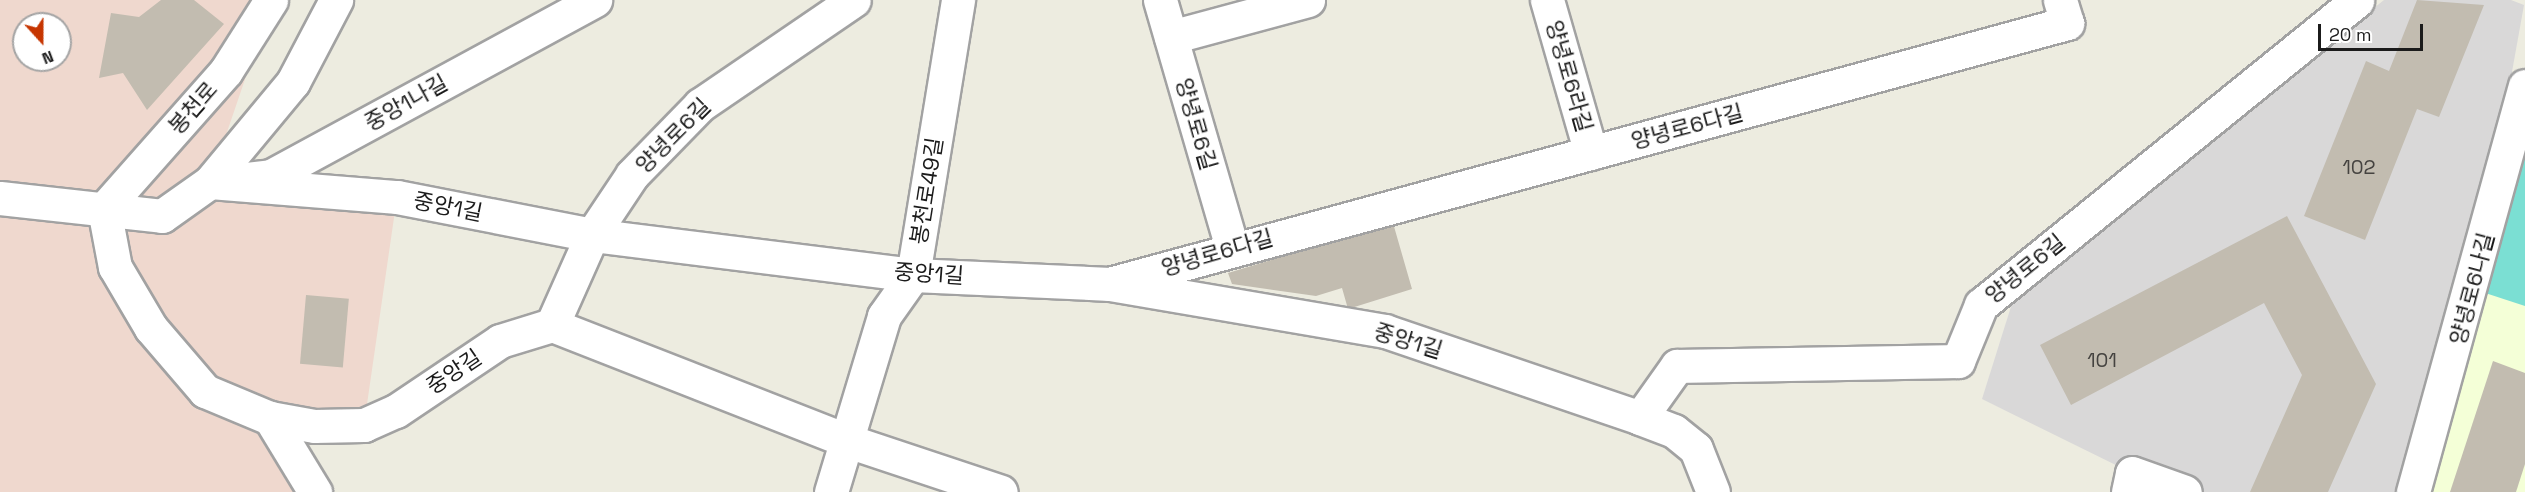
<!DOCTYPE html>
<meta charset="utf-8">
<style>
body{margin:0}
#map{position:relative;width:2525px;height:492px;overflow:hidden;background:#edece0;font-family:"Space Grotesk","Noto Sans KR",sans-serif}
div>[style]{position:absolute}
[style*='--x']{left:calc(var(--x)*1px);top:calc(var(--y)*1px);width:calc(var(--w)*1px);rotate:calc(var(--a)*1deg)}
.residential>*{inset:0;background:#d9d8d8}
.commercial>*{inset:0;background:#efd8ce}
.education>*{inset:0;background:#f4ffd7}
.pitch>*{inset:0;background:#7bdfd3}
.building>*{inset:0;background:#c2bcb0;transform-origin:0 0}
.roads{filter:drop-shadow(2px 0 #a2a2a2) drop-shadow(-2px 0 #a2a2a2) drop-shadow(0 2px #a2a2a2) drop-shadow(0 -2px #a2a2a2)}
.minor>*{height:33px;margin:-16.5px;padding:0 16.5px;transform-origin:16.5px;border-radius:16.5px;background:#fff}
span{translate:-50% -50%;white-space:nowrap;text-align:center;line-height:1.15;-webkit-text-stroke:4.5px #fff;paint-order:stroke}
.number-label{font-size:20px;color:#454340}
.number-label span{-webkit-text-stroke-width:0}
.street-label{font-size:22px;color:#1b1b1b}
.north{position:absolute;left:12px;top:12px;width:60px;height:60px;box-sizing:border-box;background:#fff;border:2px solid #a4a4a4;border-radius:50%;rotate:159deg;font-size:16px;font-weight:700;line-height:24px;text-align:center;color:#1b1b1b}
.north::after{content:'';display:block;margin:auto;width:21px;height:27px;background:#c63500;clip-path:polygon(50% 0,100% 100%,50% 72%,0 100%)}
.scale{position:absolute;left:2318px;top:24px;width:105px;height:27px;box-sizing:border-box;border:3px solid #1b1b1b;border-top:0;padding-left:8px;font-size:18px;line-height:21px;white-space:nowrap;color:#1b1b1b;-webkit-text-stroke:4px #fff;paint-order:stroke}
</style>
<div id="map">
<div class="residential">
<i style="clip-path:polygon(2384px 0,2511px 0,2524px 5px,2473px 289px,2413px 492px,2185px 492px,2132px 473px,1982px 399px,2014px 297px)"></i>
</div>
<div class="commercial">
<i style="clip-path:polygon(evenodd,0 0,272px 0,210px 182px,397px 197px,364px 425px,271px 418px,315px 492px,0 492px,0 0,24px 24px,60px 24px,60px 60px,24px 60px,24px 24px)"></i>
</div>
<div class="education">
<i style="clip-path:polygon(2525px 143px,2525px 492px,2413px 492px)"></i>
</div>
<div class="pitch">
<i style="clip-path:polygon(2525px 143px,2525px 306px,2473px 289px)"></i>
</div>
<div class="building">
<i style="clip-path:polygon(161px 0,194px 0,224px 24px,147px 110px,123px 73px,99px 78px,111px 13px,139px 17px)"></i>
<i style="clip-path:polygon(2417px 0,2484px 5px,2439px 117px,2417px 109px,2365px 240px,2304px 216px,2366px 61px,2389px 71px)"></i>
<i style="clip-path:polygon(2287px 216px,2376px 384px,2328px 492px,2250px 492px,2302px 375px,2264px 303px,2071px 405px,2040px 345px)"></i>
<i style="clip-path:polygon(1393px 223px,1412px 289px,1348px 309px,1342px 288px,1316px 296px,1232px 284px,1228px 273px)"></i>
<i style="left:306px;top:295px;width:43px;height:69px;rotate:5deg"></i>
<i style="clip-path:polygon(2493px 361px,2525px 373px,2525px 464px,2516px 492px,2450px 492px)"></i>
</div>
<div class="roads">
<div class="minor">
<i style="--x:1160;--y:0;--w:258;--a:73.8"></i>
<i style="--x:1547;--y:0;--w:159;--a:74"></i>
<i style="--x:1171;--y:37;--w:142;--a:-15.1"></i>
<i style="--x:247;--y:179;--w:24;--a:-7"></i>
<i style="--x:271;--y:176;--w:369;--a:-28.5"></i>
<i style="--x:210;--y:182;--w:130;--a:-50.3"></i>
<i style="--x:293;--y:82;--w:93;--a:-62.3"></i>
<i style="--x:0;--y:198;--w:163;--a:6.3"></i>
<i style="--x:162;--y:216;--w:59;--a:-35.3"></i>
<i style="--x:210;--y:182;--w:188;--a:4.6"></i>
<i style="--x:397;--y:197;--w:199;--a:11"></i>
<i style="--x:592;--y:235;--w:323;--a:7.1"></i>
<i style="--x:913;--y:275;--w:197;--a:2.6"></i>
<i style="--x:1110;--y:284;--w:279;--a:9.7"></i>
<i style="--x:1385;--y:331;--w:269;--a:18.8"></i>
<i style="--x:1640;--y:418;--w:36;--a:21"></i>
<i style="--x:1674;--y:431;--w:28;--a:39"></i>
<i style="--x:1696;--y:449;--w:46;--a:68.4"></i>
<i style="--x:104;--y:209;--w:59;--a:79.3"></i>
<i style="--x:115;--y:267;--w:71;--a:59.5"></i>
<i style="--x:151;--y:328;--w:83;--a:49.4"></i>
<i style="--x:205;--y:391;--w:70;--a:22.6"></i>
<i style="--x:270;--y:418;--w:45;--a:10.3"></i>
<i style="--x:314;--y:426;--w:50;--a:-1.1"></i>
<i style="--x:364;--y:425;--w:35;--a:-24"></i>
<i style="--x:396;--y:411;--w:125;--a:-33.9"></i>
<i style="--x:500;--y:341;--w:54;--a:-17.1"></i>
<i style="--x:552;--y:325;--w:315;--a:21.4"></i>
<i style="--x:845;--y:440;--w:164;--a:18.4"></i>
<i style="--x:104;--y:209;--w:184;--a:-48.5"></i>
<i style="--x:226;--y:71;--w:84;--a:-57.6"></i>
<i style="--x:1113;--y:283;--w:989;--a:-15.24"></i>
<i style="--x:2067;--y:23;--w:24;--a:-107"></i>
<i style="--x:552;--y:325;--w:98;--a:-66"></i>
<i style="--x:592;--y:235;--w:72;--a:-56.3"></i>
<i style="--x:632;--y:175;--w:98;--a:-45.8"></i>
<i style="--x:700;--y:105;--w:186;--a:-34.3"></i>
<i style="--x:270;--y:418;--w:87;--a:58.7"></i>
<i style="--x:1640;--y:418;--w:64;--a:-54.6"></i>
<i style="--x:1677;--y:366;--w:281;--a:-1"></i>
<i style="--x:1958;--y:361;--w:61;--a:-67.7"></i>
<i style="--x:1981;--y:305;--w:484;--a:-39"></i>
<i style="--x:831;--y:492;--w:184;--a:-73.2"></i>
<i style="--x:884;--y:316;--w:50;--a:-54.7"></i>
<i style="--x:913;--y:275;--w:279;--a:-80.7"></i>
<i style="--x:2128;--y:492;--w:19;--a:-78"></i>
<i style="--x:2132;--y:473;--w:56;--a:19.7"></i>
<i style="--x:2413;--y:492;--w:421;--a:-74.6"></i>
</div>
</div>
<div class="number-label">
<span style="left:2359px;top:167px">102</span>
<span style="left:2102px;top:360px">101</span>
</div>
<div class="street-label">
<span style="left:1569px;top:76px;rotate:74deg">양녕로6라길</span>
<span style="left:406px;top:103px;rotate:-29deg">중앙1나길</span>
<span style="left:193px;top:108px;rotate:-49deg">봉천로</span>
<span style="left:1196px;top:124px;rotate:74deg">양녕로6길</span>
<span style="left:1687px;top:127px;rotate:-15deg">양녕로6다길</span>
<span style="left:673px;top:136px;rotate:-45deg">양녕로6길</span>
<span style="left:927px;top:191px;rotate:-81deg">봉천로49길</span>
<span style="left:448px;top:207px;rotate:11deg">중앙1길</span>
<span style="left:1217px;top:253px;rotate:-16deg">양녕로6다길</span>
<span style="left:2025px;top:269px;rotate:-39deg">양녕로6길</span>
<span style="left:929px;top:274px;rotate:4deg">중앙1길</span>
<span style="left:2472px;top:289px;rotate:-75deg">양녕로6나길</span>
<span style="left:1408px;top:341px;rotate:17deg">중앙1길</span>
<span style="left:454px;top:372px;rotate:-34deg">중앙길</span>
</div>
<div class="north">N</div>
<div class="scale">20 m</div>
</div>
